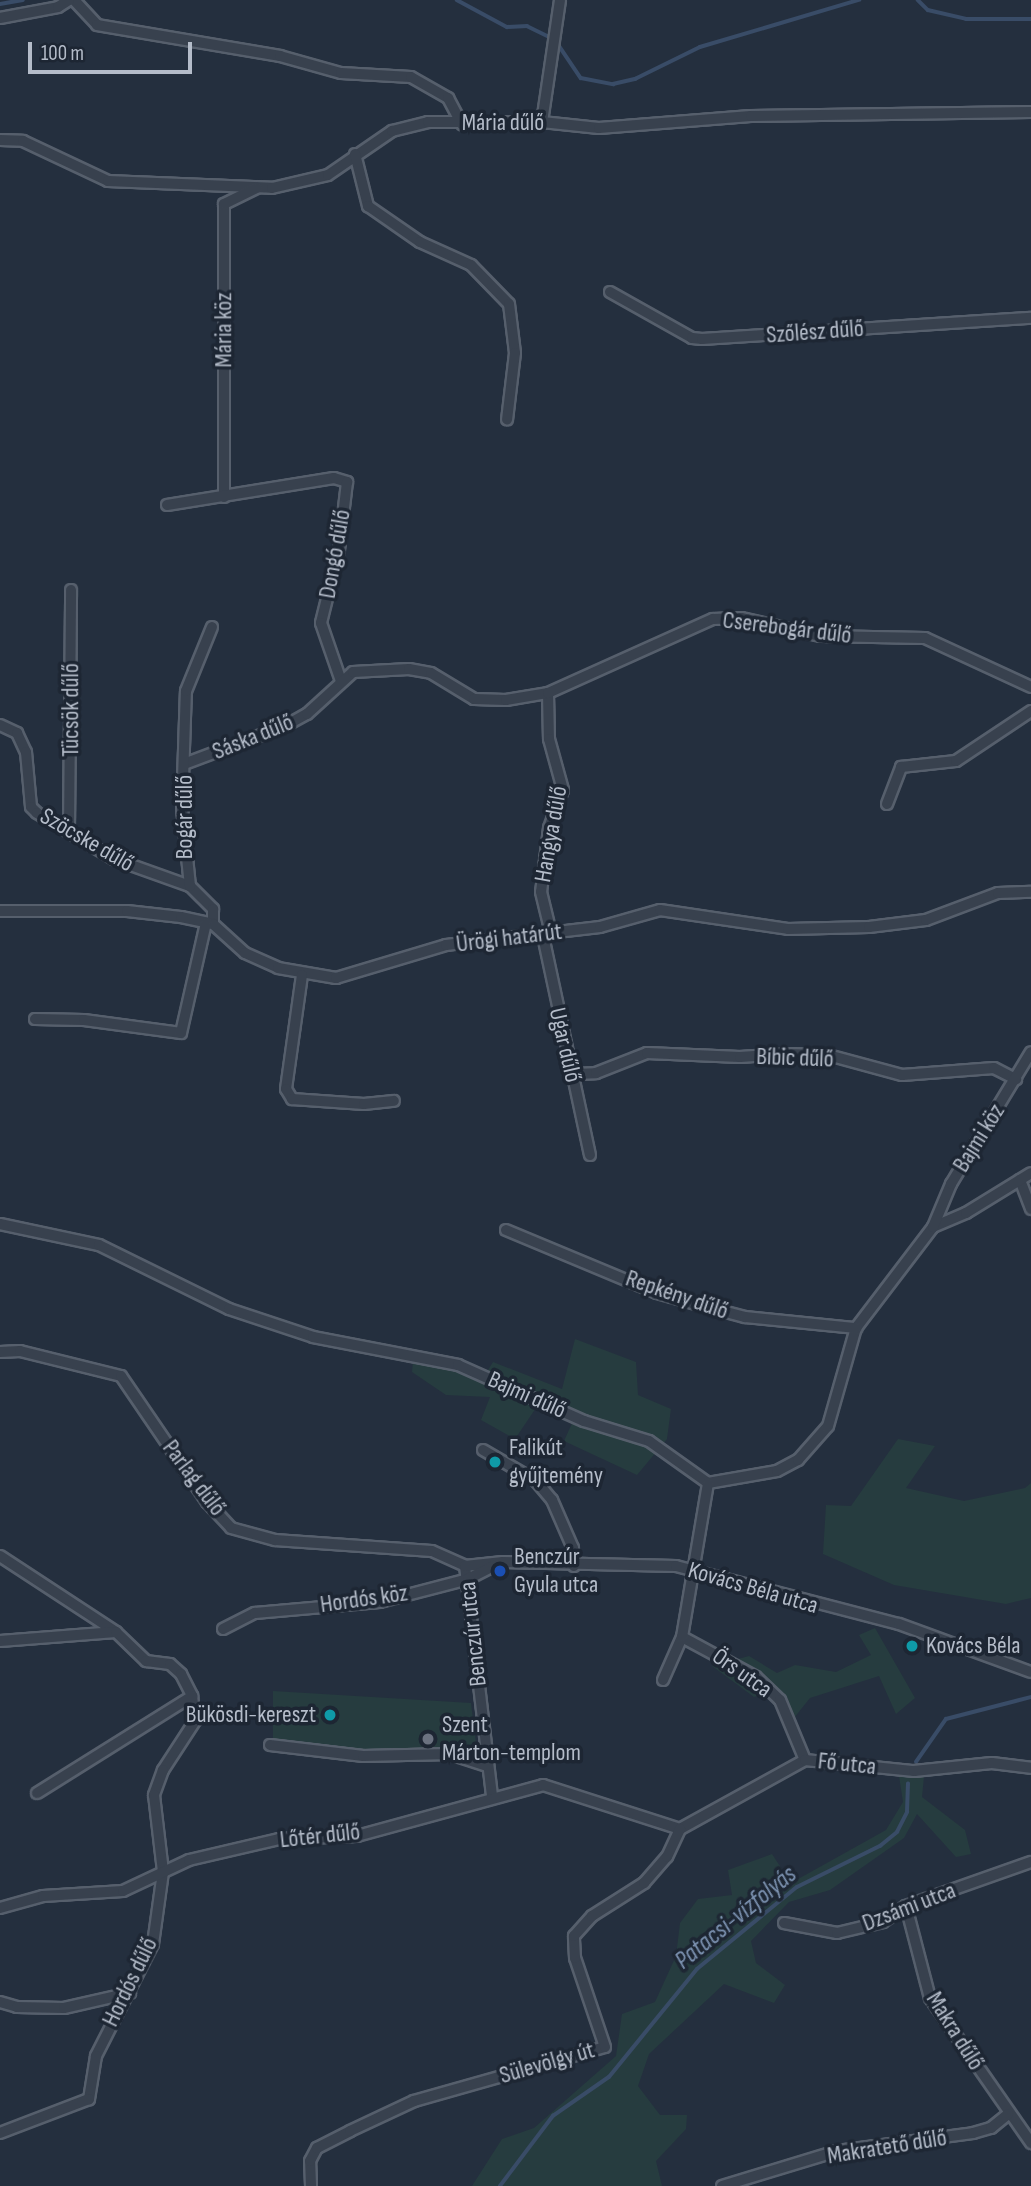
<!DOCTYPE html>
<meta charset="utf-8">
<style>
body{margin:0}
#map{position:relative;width:1031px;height:2186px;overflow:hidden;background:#242f3e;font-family:"Sofia Sans Condensed",sans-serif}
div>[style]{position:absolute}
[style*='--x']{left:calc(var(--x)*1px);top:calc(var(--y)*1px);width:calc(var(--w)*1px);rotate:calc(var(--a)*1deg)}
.green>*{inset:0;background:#263c3f}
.stream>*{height:3.5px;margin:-1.75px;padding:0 1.75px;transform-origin:1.75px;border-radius:1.75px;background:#394c67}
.roads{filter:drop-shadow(2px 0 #565f6c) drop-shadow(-2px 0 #565f6c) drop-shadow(0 2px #565f6c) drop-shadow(0 -2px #565f6c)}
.minor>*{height:10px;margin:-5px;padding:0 5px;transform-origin:5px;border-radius:5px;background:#38414e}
.dots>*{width:19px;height:19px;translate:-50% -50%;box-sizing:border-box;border:4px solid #1d2633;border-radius:50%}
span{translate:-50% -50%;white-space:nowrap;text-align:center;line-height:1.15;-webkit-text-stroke:7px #1d2633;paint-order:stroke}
.street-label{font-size:24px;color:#b4bcc9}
.poi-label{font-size:24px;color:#b4bcc9}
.left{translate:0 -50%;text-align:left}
.right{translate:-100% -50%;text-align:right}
.water-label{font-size:26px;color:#7c92b1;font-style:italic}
.scale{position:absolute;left:28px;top:42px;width:164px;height:32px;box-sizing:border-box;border:4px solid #b4bcc9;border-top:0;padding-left:9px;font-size:21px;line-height:24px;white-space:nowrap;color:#b4bcc9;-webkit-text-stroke:5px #1d2633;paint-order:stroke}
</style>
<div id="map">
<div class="green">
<i style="clip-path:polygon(575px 1339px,636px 1362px,638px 1395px,671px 1409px,667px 1439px,637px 1475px,564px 1441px,573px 1421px,538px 1405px,515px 1439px,481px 1420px,490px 1397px,446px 1395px,412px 1372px,413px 1361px,488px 1370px,493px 1362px,562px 1389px)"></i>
<i style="clip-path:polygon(898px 1439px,935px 1446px,906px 1488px,964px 1501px,1025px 1488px,1031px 1483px,1031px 1598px,1006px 1604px,894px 1585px,823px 1554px,826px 1505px,851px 1506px)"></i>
<i style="clip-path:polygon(875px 1628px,915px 1698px,896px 1714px,879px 1676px,810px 1698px,794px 1718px,799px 1729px,788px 1735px,777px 1705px,766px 1694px,754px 1697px,712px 1666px,749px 1656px,777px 1673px,795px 1665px,836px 1672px,871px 1655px,859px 1635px)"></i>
<i style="clip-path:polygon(273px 1691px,471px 1703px,477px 1751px,413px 1758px,273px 1746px)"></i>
<i style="clip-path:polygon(899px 1776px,924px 1777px,922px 1797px,965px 1830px,971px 1854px,956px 1857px,917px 1814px,904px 1838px,830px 1890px,789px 1902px,751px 1941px,756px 1963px,785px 1985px,774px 2003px,724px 1984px,649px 2054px,638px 2086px,660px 2115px,687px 2115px,686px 2129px,656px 2161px,662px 2186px,472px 2186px,502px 2139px,534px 2128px,616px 2056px,622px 2014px,655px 2002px,676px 1956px,680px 1923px,698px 1899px,732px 1895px,728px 1870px,772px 1854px,791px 1883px,886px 1830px,903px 1802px)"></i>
</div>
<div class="stream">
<i style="--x:457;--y:0;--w:57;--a:28.4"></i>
<i style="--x:507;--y:27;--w:20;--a:-3"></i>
<i style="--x:527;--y:26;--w:28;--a:26"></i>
<i style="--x:918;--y:0;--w:14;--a:45"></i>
<i style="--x:928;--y:10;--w:39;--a:13"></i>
<i style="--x:966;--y:19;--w:65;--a:0"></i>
<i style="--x:0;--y:4;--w:23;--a:-10"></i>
<i style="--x:558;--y:44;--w:41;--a:55.9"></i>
<i style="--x:581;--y:78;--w:33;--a:11"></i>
<i style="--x:613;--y:84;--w:23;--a:-13"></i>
<i style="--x:635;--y:79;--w:72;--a:-26.2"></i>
<i style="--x:700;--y:47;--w:166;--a:-16.5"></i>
<i style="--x:916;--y:1762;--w:52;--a:-55.1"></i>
<i style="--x:946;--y:1719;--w:88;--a:-14.5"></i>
<i style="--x:500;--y:2186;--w:88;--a:-52.9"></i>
<i style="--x:553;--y:2116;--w:68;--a:-34.9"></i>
<i style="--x:609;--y:2077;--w:139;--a:-50.8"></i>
<i style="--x:697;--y:1969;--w:129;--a:-39.4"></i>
<i style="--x:797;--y:1887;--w:93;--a:-26.3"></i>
<i style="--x:880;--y:1846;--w:22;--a:-39"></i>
<i style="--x:897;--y:1832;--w:22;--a:-63"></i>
<i style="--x:907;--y:1812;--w:28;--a:-88"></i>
</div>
<div class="roads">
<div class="minor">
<i style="--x:74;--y:0;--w:34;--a:47"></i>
<i style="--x:97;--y:25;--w:186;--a:9.6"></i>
<i style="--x:280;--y:56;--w:63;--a:15.6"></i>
<i style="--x:341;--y:73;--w:70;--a:3.3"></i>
<i style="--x:411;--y:77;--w:43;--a:29.6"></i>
<i style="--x:448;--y:98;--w:30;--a:62"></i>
<i style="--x:0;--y:18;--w:59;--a:-10.7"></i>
<i style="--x:58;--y:7;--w:13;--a:-32"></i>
<i style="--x:542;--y:122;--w:123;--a:-81.6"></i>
<i style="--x:0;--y:140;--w:23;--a:2"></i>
<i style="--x:23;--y:141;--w:94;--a:25.2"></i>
<i style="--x:108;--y:181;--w:164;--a:2.4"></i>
<i style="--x:272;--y:188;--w:57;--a:-13.1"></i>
<i style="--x:328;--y:175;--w:78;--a:-34.5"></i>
<i style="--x:392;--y:131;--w:37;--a:-14"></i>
<i style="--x:428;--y:122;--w:114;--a:0"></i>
<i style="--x:542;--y:122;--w:57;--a:6"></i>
<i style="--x:599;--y:128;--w:152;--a:-4.5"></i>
<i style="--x:751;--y:116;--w:280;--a:-0.8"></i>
<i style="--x:355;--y:154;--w:54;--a:76"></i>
<i style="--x:368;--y:206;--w:63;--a:34.7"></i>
<i style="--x:420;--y:242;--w:56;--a:24.3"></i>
<i style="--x:471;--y:265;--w:54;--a:45.7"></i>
<i style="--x:509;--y:304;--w:49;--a:83"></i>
<i style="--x:515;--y:353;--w:67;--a:96.8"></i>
<i style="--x:610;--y:292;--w:94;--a:29.3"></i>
<i style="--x:692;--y:338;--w:10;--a:6"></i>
<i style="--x:702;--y:339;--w:330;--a:-3.7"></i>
<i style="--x:224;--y:497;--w:293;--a:-90"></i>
<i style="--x:224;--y:204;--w:37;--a:-26"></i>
<i style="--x:167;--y:505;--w:169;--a:-9.2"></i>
<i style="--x:334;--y:478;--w:14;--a:17"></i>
<i style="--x:347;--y:482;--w:68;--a:96.7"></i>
<i style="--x:339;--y:550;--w:75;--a:103.9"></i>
<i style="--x:321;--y:623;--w:61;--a:71"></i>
<i style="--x:548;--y:693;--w:46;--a:88.8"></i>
<i style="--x:549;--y:739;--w:53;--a:74.6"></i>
<i style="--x:563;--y:790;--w:40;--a:110.2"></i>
<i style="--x:549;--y:828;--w:64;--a:97.1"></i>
<i style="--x:541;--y:892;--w:42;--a:76.3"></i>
<i style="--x:0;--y:725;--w:19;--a:25"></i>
<i style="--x:17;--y:733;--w:21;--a:65"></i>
<i style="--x:26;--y:752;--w:55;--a:84.8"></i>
<i style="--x:31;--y:807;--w:8;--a:45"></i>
<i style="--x:37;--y:813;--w:90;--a:30.9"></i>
<i style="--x:114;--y:859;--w:81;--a:19.6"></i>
<i style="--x:190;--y:886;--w:33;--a:45"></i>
<i style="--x:213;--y:909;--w:15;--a:90"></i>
<i style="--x:184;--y:764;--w:108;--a:-20.6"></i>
<i style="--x:285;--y:726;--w:25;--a:-29"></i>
<i style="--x:307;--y:714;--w:62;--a:-42.4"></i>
<i style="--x:353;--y:672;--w:56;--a:-3.1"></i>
<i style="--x:409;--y:669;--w:22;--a:10"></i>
<i style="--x:431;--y:673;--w:50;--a:31.2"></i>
<i style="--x:474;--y:699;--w:32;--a:2"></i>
<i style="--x:506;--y:700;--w:43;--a:-9.5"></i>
<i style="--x:548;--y:693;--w:181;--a:-24.2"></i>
<i style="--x:713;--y:619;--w:28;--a:-2"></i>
<i style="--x:741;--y:618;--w:82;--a:12.7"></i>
<i style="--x:821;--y:636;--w:104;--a:1.1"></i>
<i style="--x:925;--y:638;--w:117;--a:24.8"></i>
<i style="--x:887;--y:804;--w:40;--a:-69"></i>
<i style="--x:901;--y:767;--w:55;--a:-6.2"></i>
<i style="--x:956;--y:761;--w:90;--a:-33.7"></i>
<i style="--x:69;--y:830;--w:240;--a:-89.5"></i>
<i style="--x:190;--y:886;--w:77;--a:-95.9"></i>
<i style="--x:182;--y:809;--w:118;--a:-88.1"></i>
<i style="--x:186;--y:691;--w:69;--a:-67.9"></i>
<i style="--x:0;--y:911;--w:127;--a:0"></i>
<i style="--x:127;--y:911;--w:54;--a:6.3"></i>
<i style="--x:181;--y:917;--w:33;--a:12"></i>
<i style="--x:213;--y:924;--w:43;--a:42.2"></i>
<i style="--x:245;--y:953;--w:36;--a:24"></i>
<i style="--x:278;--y:968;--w:59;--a:9.8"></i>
<i style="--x:336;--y:978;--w:115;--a:-16.7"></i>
<i style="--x:446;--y:945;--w:155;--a:-6.7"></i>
<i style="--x:600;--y:927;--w:62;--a:-15.8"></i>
<i style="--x:660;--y:910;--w:129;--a:8.4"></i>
<i style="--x:788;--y:929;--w:81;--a:-1.4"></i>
<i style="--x:869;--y:927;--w:57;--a:-7"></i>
<i style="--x:926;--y:920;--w:77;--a:-20.6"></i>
<i style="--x:998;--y:893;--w:33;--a:-2"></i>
<i style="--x:543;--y:936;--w:224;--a:77.9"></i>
<i style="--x:302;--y:975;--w:115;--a:98"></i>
<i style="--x:286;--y:1089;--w:12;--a:59"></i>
<i style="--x:292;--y:1099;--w:72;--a:4"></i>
<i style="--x:364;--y:1104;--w:30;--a:-6"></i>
<i style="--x:35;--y:1019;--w:49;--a:1.2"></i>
<i style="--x:84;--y:1020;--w:98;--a:7.6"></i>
<i style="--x:181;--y:1033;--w:113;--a:-77.2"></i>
<i style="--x:572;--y:1074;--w:24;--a:-2"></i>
<i style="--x:596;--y:1073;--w:55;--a:-21.4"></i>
<i style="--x:647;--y:1053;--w:93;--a:2.5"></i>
<i style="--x:740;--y:1057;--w:44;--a:-3.9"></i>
<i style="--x:784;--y:1054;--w:44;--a:1.3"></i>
<i style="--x:828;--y:1055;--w:77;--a:15.1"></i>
<i style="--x:902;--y:1075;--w:92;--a:-4.4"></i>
<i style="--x:994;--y:1068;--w:25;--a:27"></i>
<i style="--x:1020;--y:1180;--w:31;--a:69"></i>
<i style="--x:0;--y:1224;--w:101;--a:12"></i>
<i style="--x:99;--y:1245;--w:145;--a:26.2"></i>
<i style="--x:229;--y:1309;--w:89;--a:18.4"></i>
<i style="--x:313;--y:1337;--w:148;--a:10.9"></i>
<i style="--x:458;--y:1365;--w:138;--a:24"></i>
<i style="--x:584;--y:1421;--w:68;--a:17.1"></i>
<i style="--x:649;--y:1441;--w:72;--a:35.4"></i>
<i style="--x:708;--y:1483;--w:70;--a:-9.9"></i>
<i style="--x:777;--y:1471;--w:24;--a:-28"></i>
<i style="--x:798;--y:1460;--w:45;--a:-48.6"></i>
<i style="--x:828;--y:1426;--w:102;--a:-74.1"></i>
<i style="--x:856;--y:1328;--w:127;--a:-52.7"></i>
<i style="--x:933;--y:1227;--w:36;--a:-23"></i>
<i style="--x:966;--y:1213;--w:76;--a:-31.6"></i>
<i style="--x:933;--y:1227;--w:47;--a:-67.3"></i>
<i style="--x:951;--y:1184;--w:154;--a:-58.8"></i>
<i style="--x:506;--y:1230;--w:164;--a:22.6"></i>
<i style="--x:657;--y:1293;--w:41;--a:15.8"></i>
<i style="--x:696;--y:1304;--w:51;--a:14.9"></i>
<i style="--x:745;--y:1317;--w:112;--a:5.7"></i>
<i style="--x:0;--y:1352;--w:20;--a:-3"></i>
<i style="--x:20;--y:1351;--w:104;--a:13.9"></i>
<i style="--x:121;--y:1376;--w:153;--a:55.7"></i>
<i style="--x:207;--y:1502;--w:35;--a:47"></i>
<i style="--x:231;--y:1528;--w:46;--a:15.3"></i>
<i style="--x:275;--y:1540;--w:157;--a:4"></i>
<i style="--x:432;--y:1551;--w:36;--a:24"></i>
<i style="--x:465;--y:1566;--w:231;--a:83.3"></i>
<i style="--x:483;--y:1450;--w:61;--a:30.3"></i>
<i style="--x:536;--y:1481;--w:25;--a:50"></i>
<i style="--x:552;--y:1500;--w:52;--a:66.4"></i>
<i style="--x:573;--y:1548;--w:18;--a:87"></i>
<i style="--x:0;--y:1556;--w:139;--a:33.2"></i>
<i style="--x:465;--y:1566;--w:38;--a:-6"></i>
<i style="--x:503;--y:1562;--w:173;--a:1.3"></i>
<i style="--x:676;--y:1566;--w:230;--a:14.6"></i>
<i style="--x:899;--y:1624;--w:140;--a:20"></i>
<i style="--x:223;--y:1629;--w:36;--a:-27"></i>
<i style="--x:255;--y:1613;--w:125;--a:-5"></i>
<i style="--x:380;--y:1602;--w:91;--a:-14.6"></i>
<i style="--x:468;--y:1579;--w:29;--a:-27"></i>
<i style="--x:682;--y:1637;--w:84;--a:28.4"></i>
<i style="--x:756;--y:1677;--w:33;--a:44"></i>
<i style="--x:780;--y:1700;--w:65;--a:67.4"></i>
<i style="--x:0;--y:1641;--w:116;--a:-4.4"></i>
<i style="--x:116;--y:1632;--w:42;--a:44"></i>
<i style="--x:146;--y:1661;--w:24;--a:7"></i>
<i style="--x:170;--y:1664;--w:15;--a:42"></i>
<i style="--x:181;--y:1674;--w:25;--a:63"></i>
<i style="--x:192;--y:1696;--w:25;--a:83"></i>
<i style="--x:195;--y:1721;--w:59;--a:123.1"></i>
<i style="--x:163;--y:1770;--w:27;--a:110"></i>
<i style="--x:154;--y:1795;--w:78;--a:83.3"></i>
<i style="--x:163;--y:1872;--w:73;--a:97.9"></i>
<i style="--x:153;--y:1944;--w:126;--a:117"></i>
<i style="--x:96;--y:2056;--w:44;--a:99.2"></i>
<i style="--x:89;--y:2099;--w:95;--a:159.1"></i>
<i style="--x:663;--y:1680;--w:47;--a:-66.2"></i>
<i style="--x:682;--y:1637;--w:156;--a:-80.4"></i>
<i style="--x:270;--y:1745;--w:94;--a:6.7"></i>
<i style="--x:363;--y:1756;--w:87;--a:-1.3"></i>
<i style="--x:450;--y:1754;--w:39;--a:18"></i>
<i style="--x:37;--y:1793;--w:183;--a:-32"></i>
<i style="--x:680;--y:1829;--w:143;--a:-28.9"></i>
<i style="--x:805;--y:1760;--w:110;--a:5.8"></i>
<i style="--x:914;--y:1771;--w:78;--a:-5.9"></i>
<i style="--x:992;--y:1763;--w:39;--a:7"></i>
<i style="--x:906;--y:1906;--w:95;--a:75.4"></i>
<i style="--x:930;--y:1998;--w:177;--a:55.1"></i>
<i style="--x:0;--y:1908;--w:45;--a:-15.6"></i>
<i style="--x:43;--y:1896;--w:80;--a:-3.6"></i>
<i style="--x:123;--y:1891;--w:73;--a:-25.2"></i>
<i style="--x:189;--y:1860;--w:92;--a:-13.1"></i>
<i style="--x:279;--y:1839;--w:78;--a:-2.2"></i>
<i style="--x:357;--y:1836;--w:193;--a:-15.3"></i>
<i style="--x:543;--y:1785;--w:144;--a:17.8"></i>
<i style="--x:784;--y:1923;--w:54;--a:10.7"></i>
<i style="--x:837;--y:1933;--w:47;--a:-13.4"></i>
<i style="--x:883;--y:1922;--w:28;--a:-35"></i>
<i style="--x:906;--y:1906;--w:133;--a:-19.4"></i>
<i style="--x:0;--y:2002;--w:18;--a:16"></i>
<i style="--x:17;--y:2007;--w:47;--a:1.2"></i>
<i style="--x:64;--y:2008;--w:68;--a:-12.8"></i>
<i style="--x:311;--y:2186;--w:25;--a:-92"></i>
<i style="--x:310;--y:2161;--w:15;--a:-62"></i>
<i style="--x:317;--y:2148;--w:37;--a:-27"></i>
<i style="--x:350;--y:2131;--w:71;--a:-25.1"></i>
<i style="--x:414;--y:2101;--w:198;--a:-15.8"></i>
<i style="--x:605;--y:2047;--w:94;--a:-108.6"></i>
<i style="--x:575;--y:1958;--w:22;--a:-93"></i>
<i style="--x:574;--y:1936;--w:27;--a:-48"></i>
<i style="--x:592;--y:1916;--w:62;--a:-32.4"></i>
<i style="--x:644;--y:1883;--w:35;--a:-49"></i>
<i style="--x:667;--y:1857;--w:31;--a:-65"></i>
<i style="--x:722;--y:2186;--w:120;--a:-16.9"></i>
<i style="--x:837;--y:2151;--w:137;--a:-7.5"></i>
<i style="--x:973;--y:2133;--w:19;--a:-16"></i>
<i style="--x:991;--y:2128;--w:22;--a:-39"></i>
</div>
</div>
<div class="dots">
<i style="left:495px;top:1462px;background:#0f9aa8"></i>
<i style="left:500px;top:1571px;background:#1a4fb4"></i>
<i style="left:912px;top:1646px;background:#0f9aa8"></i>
<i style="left:330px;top:1715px;background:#0f9aa8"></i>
<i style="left:428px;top:1739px;background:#6b7280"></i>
</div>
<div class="street-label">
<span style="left:503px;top:123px">Mária dűlő</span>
<span style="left:224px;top:330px;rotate:-90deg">Mária köz</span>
<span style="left:815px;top:332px;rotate:-4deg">Szőlész dűlő</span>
<span style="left:335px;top:554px;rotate:-80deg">Dongó dűlő</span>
<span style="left:787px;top:628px;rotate:7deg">Cserebogár dűlő</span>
<span style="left:71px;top:710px;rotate:-90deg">Tücsök dűlő</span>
<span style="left:253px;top:737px;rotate:-22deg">Sáska dűlő</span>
<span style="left:185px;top:817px;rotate:-90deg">Bogár dűlő</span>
<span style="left:551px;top:834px;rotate:-80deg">Hangya dűlő</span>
<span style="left:87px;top:840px;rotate:30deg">Szöcske dűlő</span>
<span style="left:509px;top:938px;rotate:-7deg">Ürögi határút</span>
<span style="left:565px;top:1045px;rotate:77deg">Ugar dűlő</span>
<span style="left:795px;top:1058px;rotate:2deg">Bíbic dűlő</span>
<span style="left:979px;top:1138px;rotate:-58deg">Bajmi köz</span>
<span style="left:677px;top:1295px;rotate:19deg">Repkény dűlő</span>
<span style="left:527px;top:1395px;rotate:24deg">Bajmi dűlő</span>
<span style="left:194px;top:1478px;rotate:53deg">Parlag dűlő</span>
<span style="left:753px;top:1588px;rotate:16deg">Kovács Béla utca</span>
<span style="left:364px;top:1599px;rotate:-8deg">Hordós köz</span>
<span style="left:473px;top:1634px;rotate:-96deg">Benczúr utca</span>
<span style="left:742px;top:1673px;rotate:35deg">Örs utca</span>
<span style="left:847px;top:1764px;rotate:6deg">Fő utca</span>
<span style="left:320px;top:1836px;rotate:-6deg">Lőtér dűlő</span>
<span style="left:909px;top:1907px;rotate:-21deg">Dzsámi utca</span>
<span style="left:130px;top:1982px;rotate:-64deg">Hordós dűlő</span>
<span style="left:955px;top:2031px;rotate:58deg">Makra dűlő</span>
<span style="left:547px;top:2063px;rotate:-16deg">Sülevölgy út</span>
<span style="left:887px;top:2147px;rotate:-9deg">Makratető dűlő</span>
</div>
<div class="poi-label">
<span class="left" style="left:509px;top:1462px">Falikút<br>gyűjtemény</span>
<span class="left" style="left:514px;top:1571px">Benczúr<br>Gyula utca</span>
<span class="left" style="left:926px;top:1646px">Kovács Béla</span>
<span class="right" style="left:316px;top:1715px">Bükösdi-kereszt</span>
<span class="left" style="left:442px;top:1739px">Szent<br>Márton-templom</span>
</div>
<div class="water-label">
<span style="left:736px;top:1918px;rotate:-39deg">Patacsi-vízfolyás</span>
</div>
<div class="scale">100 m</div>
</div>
